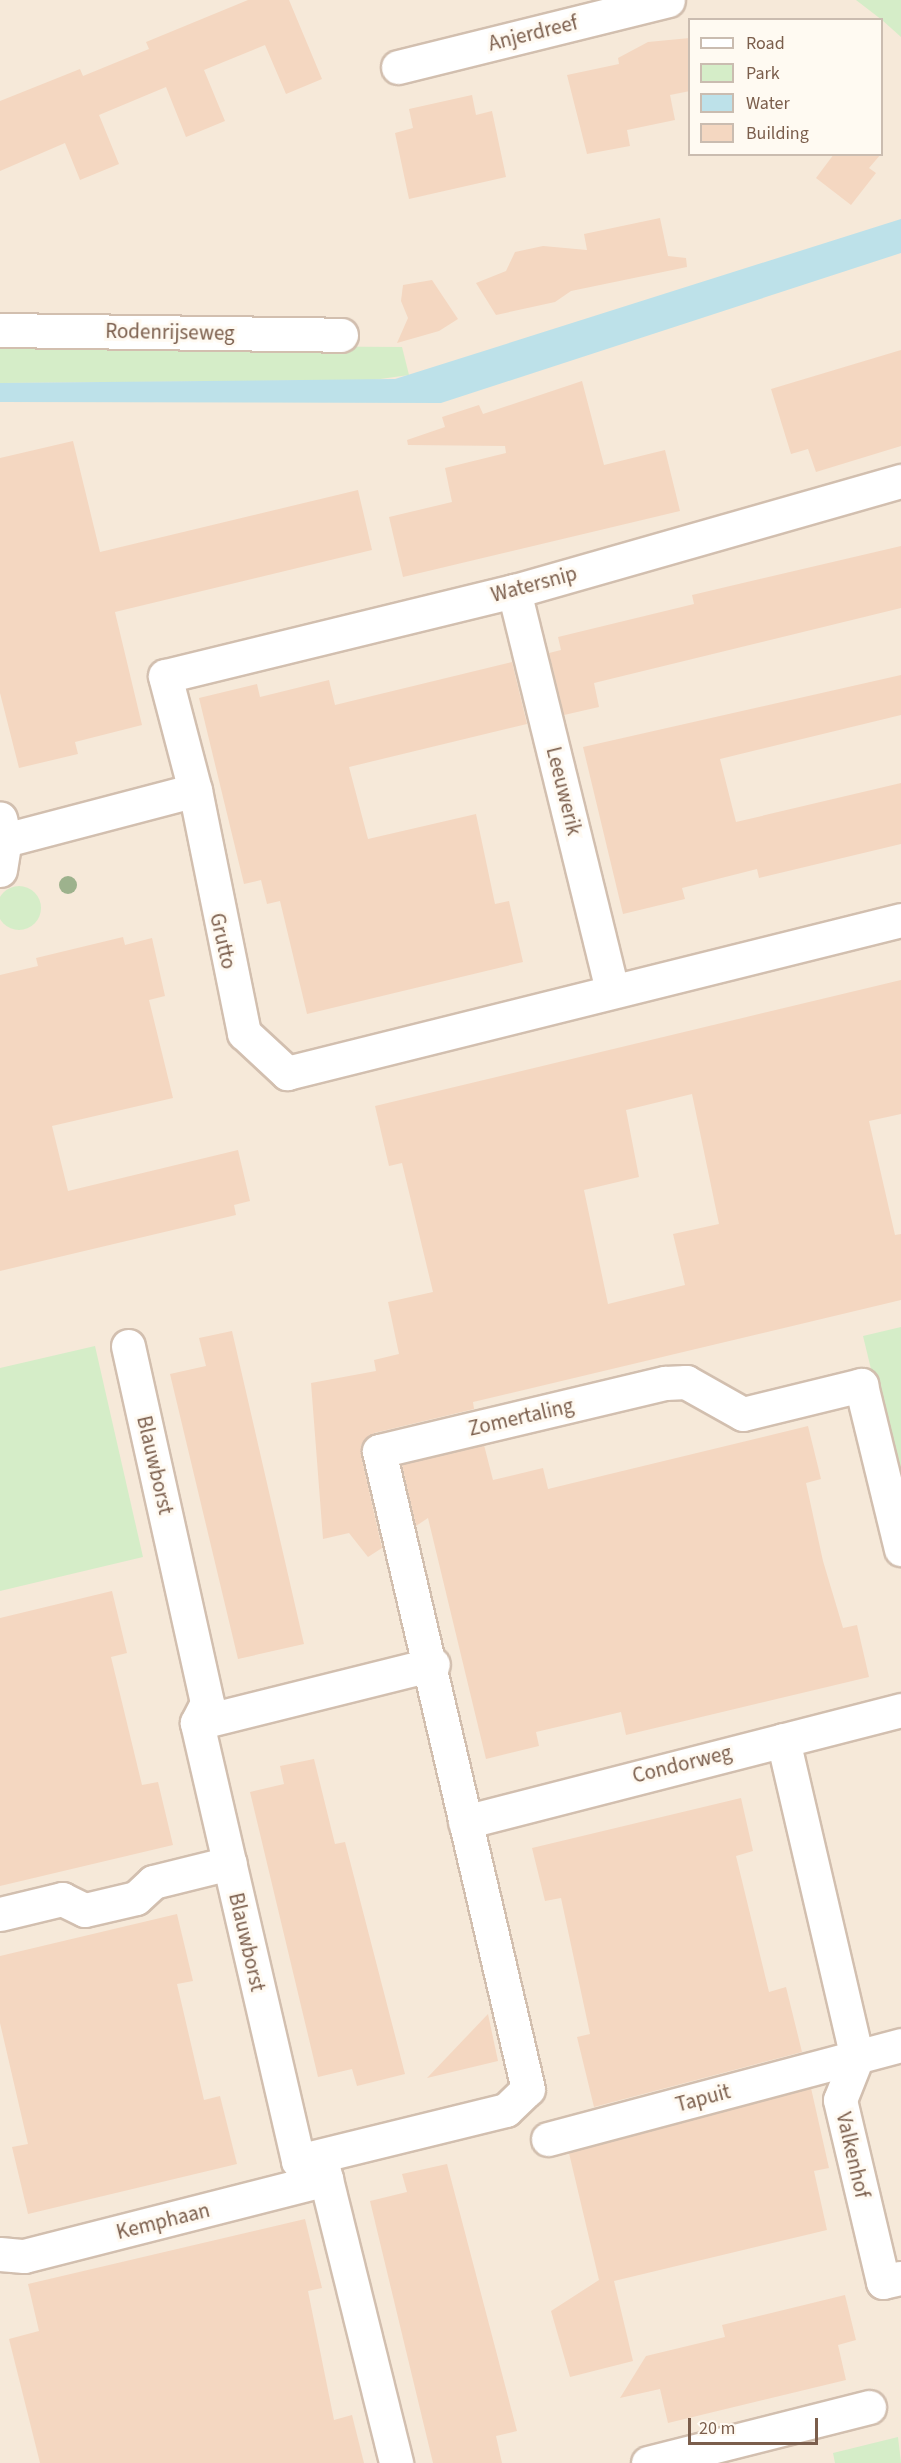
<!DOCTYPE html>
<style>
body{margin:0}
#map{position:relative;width:901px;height:2463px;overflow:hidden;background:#fdf7eb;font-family:"Source Sans 3",sans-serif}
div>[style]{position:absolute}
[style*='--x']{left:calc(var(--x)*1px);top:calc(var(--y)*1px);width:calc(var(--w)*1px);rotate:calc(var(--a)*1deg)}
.residential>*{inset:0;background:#f6e9d9}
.green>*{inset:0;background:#d5edc8}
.round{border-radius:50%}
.water>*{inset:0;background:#bde1e9}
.building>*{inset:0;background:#f4d7c1}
.roads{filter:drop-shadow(2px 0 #d2bfaf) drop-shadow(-2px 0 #d2bfaf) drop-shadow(0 2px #d2bfaf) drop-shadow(0 -2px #d2bfaf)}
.minor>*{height:33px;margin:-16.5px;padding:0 16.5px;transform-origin:16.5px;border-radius:16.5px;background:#fff}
.trees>*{width:18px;height:18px;margin:-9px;border-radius:50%;background:#9db28d}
span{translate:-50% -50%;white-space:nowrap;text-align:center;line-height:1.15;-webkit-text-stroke:6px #fffaf2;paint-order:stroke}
.street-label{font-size:21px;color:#7b5e4c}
.legend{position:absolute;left:688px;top:18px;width:195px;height:138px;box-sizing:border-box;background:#fffaf2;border:2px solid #cabcb0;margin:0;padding:8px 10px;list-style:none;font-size:18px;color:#7b5e4c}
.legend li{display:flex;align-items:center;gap:12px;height:30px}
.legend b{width:30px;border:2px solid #cabcb0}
.scale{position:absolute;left:688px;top:2418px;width:130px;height:27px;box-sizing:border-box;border:3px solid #7b5e4c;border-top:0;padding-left:8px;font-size:18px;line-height:21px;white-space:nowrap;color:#7b5e4c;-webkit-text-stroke:4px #fffaf2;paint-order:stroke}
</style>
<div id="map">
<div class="residential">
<i style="clip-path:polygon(evenodd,0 0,901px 0,901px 2463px,0 2463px,0 0,690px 20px,882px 20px,882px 154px,690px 154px,690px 20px)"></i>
</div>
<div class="green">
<i style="clip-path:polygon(856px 0,901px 0,901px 37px,882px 20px)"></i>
<i style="clip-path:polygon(0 344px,402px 347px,409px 375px,373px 380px,0 383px)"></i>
<i class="round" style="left:-3px;top:886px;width:44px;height:44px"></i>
<i style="clip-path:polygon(901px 1327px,901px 1493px,863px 1336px)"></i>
<i style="clip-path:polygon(95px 1346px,143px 1557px,0 1591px,0 1368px)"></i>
<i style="clip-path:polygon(898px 2437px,901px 2463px,835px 2463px,833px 2453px)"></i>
</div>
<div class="water">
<i style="clip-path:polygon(901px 219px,901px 253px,441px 403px,0 402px,0 383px,395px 379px)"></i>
</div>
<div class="building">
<i style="clip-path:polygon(248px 0,289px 0,322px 79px,286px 94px,265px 45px,204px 70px,225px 121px,186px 137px,166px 87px,99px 115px,119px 164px,80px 180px,65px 143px,0 171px,0 101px,80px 69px,83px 76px,149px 49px,146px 42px)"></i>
<i style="clip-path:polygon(690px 38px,690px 91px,670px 95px,675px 120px,627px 130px,630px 146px,587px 154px,567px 75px,619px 64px,618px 58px,648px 42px)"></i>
<i style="clip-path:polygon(472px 95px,476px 115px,492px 111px,506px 177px,409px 199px,395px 133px,413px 128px,409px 109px)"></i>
<i style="clip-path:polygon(834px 154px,881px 154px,869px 168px,876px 173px,851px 205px,816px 178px)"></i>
<i style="clip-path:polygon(660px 218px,668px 256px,686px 258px,687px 267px,571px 291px,555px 302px,496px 315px,476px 283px,506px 271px,515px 252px,543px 246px,587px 250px,584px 234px)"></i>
<i style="clip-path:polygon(432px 280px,458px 319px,439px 331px,397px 343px,408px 318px,401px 301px,403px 285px)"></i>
<i style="clip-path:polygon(901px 350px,901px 446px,816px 472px,808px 449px,791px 454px,771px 389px)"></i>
<i style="clip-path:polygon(582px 381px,604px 465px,665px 450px,680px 511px,403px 577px,389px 517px,452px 502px,445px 468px,506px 453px,505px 446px,408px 445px,407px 440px,445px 427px,442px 417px,479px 405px,483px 414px)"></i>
<i style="clip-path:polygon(73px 441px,100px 552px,358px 490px,372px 550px,115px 612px,142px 725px,75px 742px,78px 754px,19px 768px,0 693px,0 458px)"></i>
<i style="clip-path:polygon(901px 546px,901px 608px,594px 683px,599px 707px,564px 715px,549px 653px,561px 650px,558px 637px,694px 604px,692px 595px)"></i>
<i style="clip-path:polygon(512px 662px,527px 724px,349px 767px,368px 839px,476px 814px,495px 904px,509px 901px,523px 962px,307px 1014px,280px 901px,267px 904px,261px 880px,244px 884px,199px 698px,257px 684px,260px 697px,329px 680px,335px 705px)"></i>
<i style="clip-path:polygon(901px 675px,901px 715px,720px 759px,736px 822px,901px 783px,901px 844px,759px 878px,757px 869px,682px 888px,685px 899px,623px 914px,583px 747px)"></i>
<i style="clip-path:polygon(123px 937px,125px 945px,152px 938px,165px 996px,149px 1000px,173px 1098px,52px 1126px,68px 1191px,238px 1150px,250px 1201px,234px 1205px,236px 1215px,0 1271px,0 975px,38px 966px,36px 958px)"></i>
<i style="clip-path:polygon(evenodd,901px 980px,901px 1114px,869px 1121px,895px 1235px,901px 1234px,901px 1300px,473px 1402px,474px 1409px,374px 1433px,361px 1445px,361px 1455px,382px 1548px,368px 1557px,349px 1533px,323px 1539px,311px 1383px,376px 1371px,374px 1360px,399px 1354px,388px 1302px,433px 1292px,402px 1163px,389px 1166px,375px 1106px,901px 980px,692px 1094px,719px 1224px,673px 1234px,685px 1285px,608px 1304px,584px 1190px,639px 1177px,626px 1110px,692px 1094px)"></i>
<i style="clip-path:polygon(232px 1331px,304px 1644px,238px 1659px,170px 1374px,206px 1366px,199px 1338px)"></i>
<i style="clip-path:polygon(808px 1426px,821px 1479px,806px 1483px,823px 1561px,843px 1628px,857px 1625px,869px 1677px,626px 1735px,621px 1712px,536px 1732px,539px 1746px,486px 1759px,428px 1518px,416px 1526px,402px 1465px,484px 1445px,493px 1480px,543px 1468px,548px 1489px)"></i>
<i style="clip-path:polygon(112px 1591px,127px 1653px,111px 1657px,142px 1785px,158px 1782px,173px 1845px,0 1886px,0 1618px)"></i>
<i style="clip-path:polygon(314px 1759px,335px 1844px,345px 1842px,405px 2074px,357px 2086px,352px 2069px,318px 2077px,250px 1792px,284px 1784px,280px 1766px)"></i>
<i style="clip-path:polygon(741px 1798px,753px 1851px,736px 1856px,769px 1992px,786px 1987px,802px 2052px,594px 2107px,577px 2037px,590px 2034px,561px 1898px,545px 1901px,532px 1848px)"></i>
<i style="clip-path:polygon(177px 1914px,193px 1981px,177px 1984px,204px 2100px,220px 2096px,237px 2164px,28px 2214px,12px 2147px,28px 2144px,0 2023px,0 1956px)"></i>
<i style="clip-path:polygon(488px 2014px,498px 2061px,427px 2078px)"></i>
<i style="clip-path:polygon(811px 2088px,829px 2168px,814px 2171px,827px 2230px,614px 2281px,633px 2361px,570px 2377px,551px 2311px,599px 2280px,569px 2153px)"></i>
<i style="clip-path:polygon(447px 2164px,517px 2431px,496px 2436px,502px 2463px,433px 2463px,370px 2201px,407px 2192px,402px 2174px)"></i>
<i style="clip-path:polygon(305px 2219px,322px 2288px,308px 2291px,334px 2420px,352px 2415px,364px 2463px,40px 2463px,9px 2339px,39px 2331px,28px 2284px)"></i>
<i style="clip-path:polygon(845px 2295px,856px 2340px,838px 2345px,846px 2380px,668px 2423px,660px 2389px,620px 2398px,646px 2356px,725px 2337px,722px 2325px)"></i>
</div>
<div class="roads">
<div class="minor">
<i style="--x:398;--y:67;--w:278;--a:-13.9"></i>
<i style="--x:0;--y:330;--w:341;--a:0.8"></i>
<i style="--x:901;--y:481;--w:402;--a:164.1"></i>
<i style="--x:514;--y:591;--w:359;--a:166.3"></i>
<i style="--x:165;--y:676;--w:118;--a:75.3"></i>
<i style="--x:195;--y:790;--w:248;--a:78.6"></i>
<i style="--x:244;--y:1033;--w:59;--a:42.9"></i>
<i style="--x:287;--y:1073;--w:633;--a:-13.99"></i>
<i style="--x:514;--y:591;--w:412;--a:76.2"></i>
<i style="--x:5;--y:840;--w:196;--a:-14.7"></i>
<i style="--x:0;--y:870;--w:30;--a:-81"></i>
<i style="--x:5;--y:840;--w:22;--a:-103"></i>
<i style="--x:128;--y:1346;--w:366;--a:77.5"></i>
<i style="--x:207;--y:1703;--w:22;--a:117"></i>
<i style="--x:197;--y:1723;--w:449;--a:77"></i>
<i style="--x:298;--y:2161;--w:214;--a:-13.8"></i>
<i style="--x:506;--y:2110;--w:30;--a:-44"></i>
<i style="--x:528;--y:2089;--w:655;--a:-103.15"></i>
<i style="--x:379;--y:1451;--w:294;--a:-13.4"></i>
<i style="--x:665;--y:1383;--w:21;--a:-3"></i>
<i style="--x:686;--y:1382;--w:65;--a:29.3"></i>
<i style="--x:743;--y:1414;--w:122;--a:-13.8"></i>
<i style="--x:861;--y:1385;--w:169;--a:76.3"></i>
<i style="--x:197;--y:1723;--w:243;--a:-14"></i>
<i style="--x:783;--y:1740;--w:326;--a:76.9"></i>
<i style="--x:465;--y:1822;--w:450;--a:-14.4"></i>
<i style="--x:0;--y:1914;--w:64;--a:-13.6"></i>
<i style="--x:62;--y:1899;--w:25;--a:26"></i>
<i style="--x:85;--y:1910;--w:52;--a:-13.2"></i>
<i style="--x:136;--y:1898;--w:23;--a:-43"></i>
<i style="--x:153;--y:1882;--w:79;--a:-13.9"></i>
<i style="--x:857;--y:2057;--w:46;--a:111.6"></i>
<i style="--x:840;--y:2100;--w:187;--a:76.7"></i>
<i style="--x:883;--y:2282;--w:18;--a:-13"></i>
<i style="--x:548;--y:2139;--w:365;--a:-14.9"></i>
<i style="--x:321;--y:2159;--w:313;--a:76.1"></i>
<i style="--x:0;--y:2254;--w:24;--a:5"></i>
<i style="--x:24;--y:2256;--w:312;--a:-14.3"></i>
<i style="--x:648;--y:2463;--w:228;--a:-14.2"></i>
</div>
</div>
<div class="trees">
<i style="left:68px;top:885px"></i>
</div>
<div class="street-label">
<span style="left:533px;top:33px;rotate:-14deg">Anjerdreef</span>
<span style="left:170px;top:332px;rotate:1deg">Rodenrijseweg</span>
<span style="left:534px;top:584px;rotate:-15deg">Watersnip</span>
<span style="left:564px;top:791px;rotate:76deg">Leeuwerik</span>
<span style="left:223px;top:941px;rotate:77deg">Grutto</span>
<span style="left:521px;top:1417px;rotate:-13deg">Zomertaling</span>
<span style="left:155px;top:1465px;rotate:77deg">Blauwborst</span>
<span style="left:682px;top:1764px;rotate:-14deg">Condorweg</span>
<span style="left:247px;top:1942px;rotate:77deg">Blauwborst</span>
<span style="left:703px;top:2098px;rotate:-15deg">Tapuit</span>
<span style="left:853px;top:2155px;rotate:77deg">Valkenhof</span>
<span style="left:163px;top:2221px;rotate:-14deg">Kemphaan</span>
</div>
<ul class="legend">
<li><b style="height:8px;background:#fff"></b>Road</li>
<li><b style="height:16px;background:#d5edc8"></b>Park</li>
<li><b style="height:16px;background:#bde1e9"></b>Water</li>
<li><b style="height:16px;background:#f4d7c1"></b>Building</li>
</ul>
<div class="scale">20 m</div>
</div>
